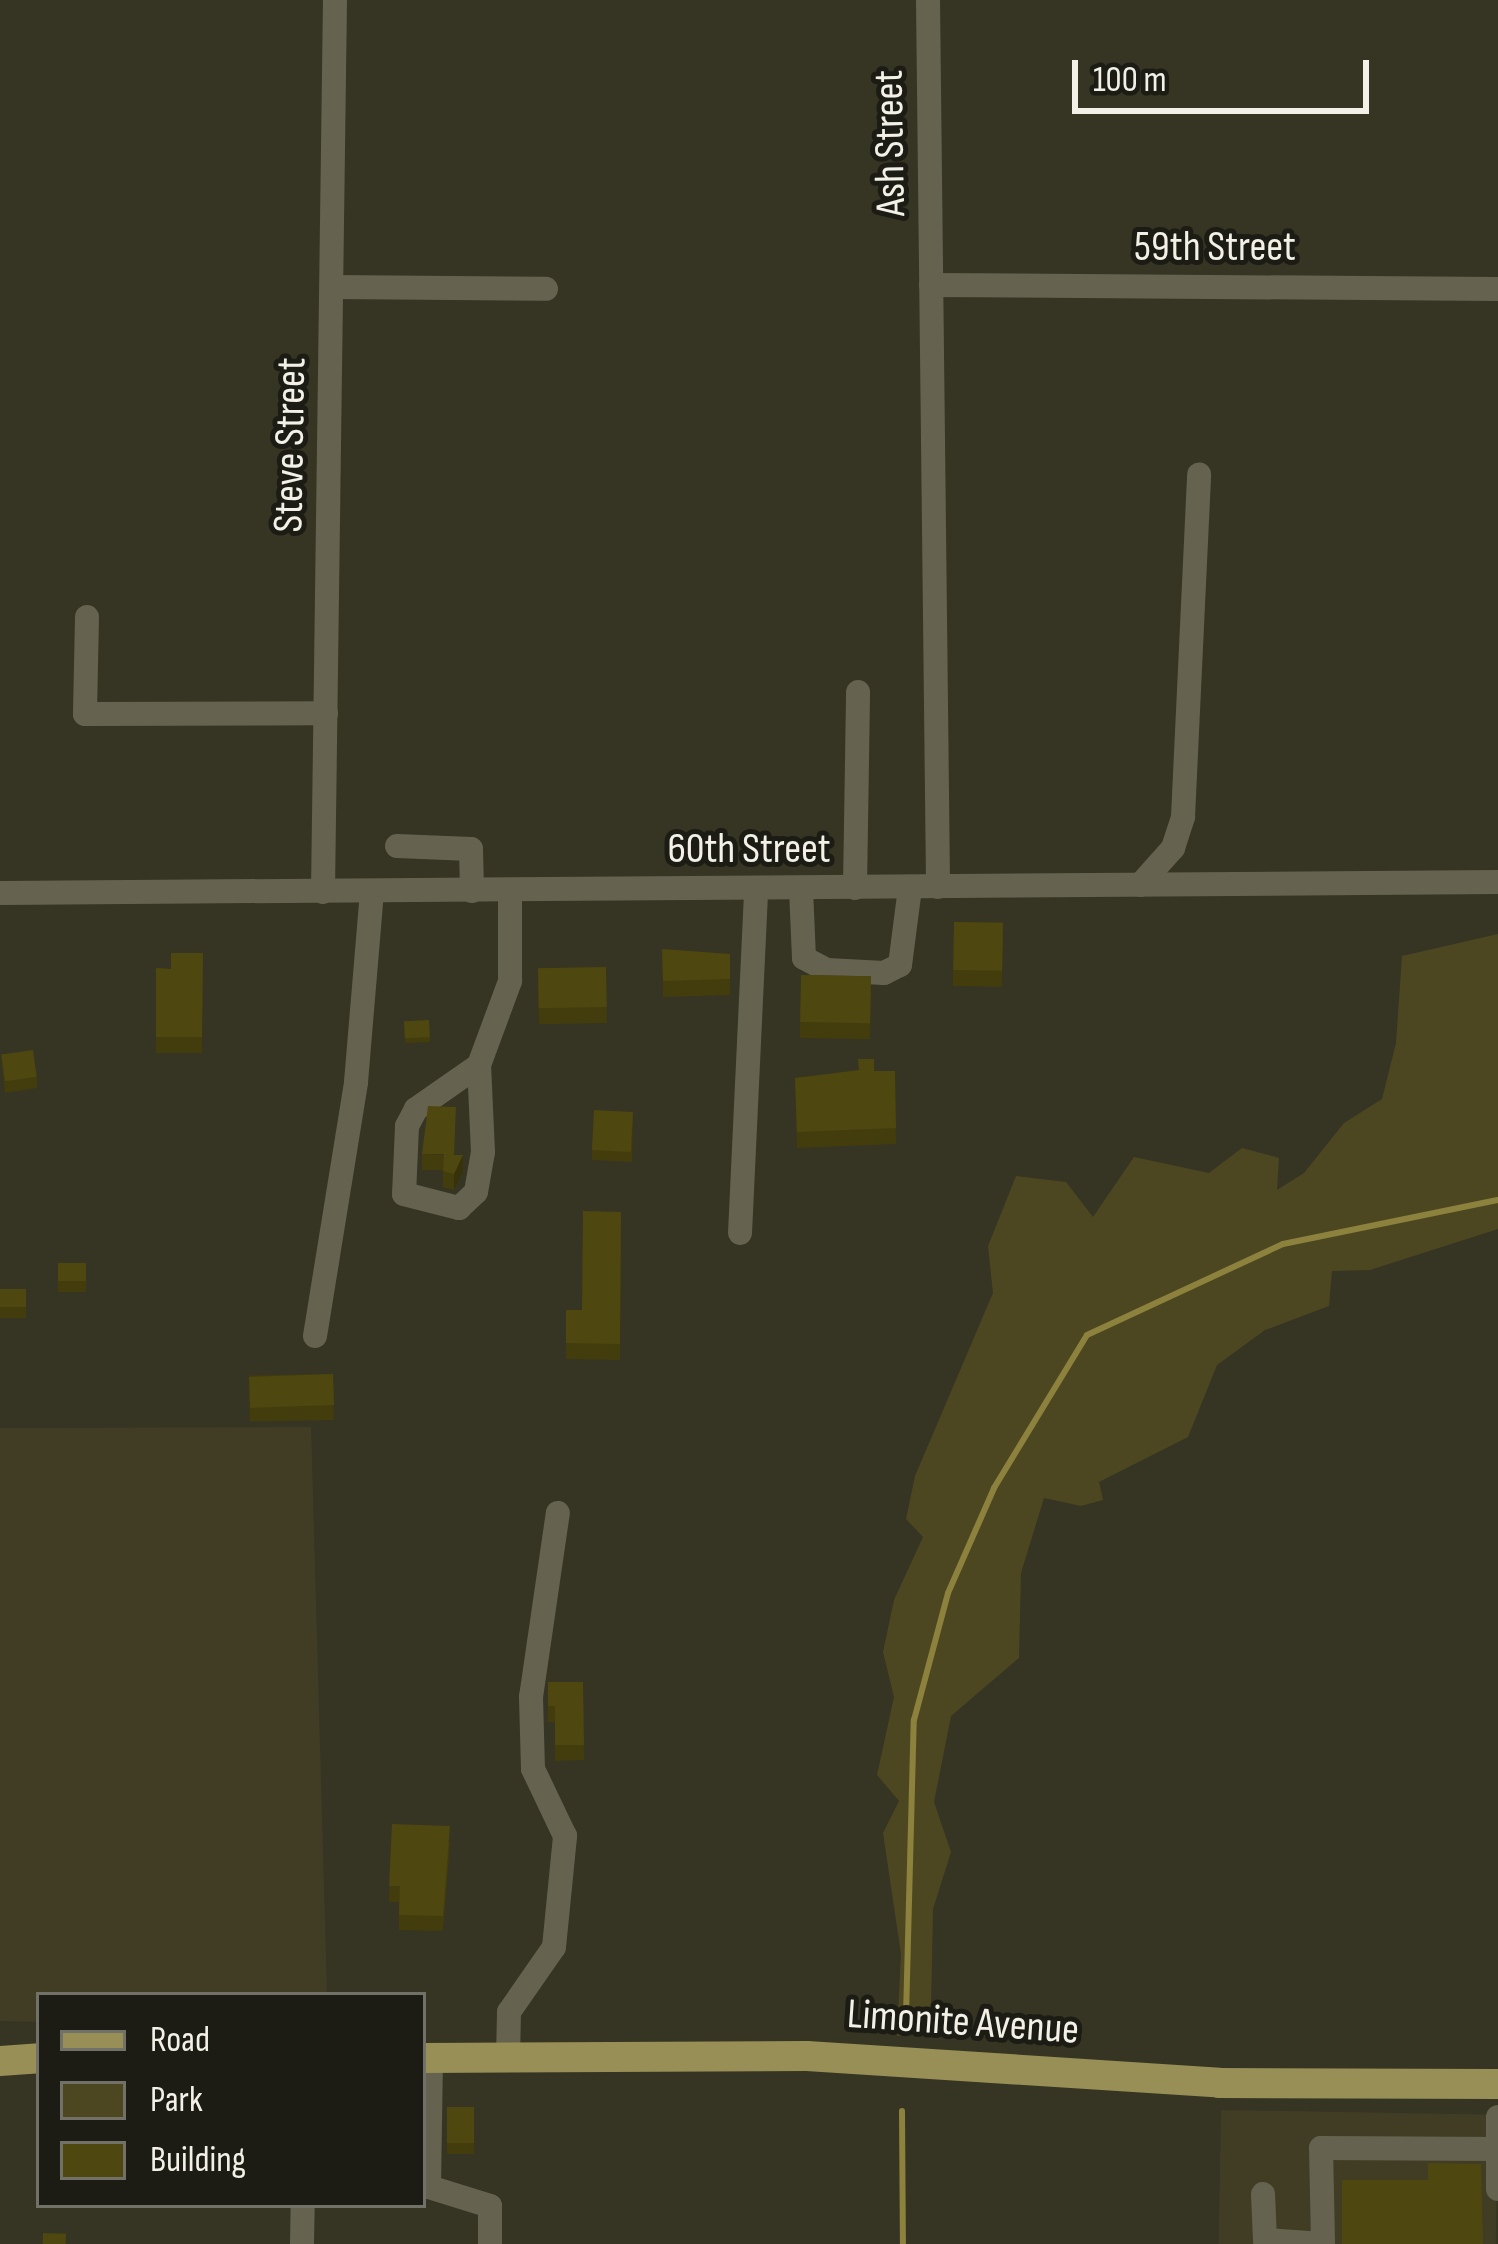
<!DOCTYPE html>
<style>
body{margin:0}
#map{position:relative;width:1498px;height:2244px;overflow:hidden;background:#363423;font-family:"Sofia Sans Condensed",sans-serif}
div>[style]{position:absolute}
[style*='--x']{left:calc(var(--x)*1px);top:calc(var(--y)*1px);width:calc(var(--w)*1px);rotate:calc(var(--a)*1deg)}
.built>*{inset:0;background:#413d25;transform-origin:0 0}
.green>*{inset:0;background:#4c4721}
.stream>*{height:6px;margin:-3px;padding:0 3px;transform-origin:3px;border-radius:3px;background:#8c823d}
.minor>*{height:24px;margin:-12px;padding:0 12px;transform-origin:12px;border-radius:12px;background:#656350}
.major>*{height:30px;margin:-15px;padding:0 15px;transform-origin:15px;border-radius:15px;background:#978f55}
.wall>*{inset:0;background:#433d0d;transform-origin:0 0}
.shaded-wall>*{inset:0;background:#37320a}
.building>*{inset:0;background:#4e470f;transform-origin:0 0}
span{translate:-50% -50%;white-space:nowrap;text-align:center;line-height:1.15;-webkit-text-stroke:10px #1c1b14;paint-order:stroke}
.street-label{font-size:42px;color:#f3f1e7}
.legend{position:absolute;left:36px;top:1992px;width:390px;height:216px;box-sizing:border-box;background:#1c1b14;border:3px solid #727168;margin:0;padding:15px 21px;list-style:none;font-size:36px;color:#f3f1e7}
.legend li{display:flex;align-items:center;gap:24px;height:60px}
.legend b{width:60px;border:3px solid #727168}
.scale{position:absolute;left:1072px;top:60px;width:297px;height:54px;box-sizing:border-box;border:6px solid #f3f1e7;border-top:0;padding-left:15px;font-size:36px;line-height:42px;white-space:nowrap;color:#f3f1e7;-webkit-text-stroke:9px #1c1b14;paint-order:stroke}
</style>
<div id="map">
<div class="built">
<i style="clip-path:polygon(311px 1427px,327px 1995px,39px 1995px,39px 2022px,0 2021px,0 1428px)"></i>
<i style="left:1221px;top:2110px;width:277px;height:134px;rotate:1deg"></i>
</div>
<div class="green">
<i style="clip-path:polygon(1498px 934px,1498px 1229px,1370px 1270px,1332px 1271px,1329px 1306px,1265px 1330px,1217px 1365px,1188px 1437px,1099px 1482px,1103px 1500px,1081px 1506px,1044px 1498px,1021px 1573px,1019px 1658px,951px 1716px,934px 1802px,951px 1852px,933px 1909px,931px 2008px,923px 2034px,897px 2036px,901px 1954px,883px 1833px,899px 1801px,877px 1775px,894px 1697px,883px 1652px,894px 1600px,923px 1537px,906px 1519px,915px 1476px,993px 1293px,988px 1246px,1016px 1176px,1066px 1182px,1093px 1217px,1134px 1157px,1209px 1173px,1242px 1148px,1279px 1158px,1277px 1190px,1304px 1173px,1344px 1123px,1382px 1099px,1396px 1043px,1402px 956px)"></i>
</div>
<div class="stream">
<i style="--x:906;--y:2016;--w:296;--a:-88.5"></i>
<i style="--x:914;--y:1720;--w:131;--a:-75"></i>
<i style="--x:948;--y:1593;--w:115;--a:-66.3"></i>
<i style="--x:994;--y:1488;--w:179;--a:-58.7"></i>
<i style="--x:1087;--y:1335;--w:216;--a:-24.9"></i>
<i style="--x:1283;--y:1244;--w:219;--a:-11.6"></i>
<i style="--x:902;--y:2111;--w:133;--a:89.6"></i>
</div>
<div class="minor">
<i style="--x:928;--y:0;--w:887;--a:89.35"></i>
<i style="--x:931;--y:285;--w:567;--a:0.4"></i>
<i style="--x:332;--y:287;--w:214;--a:0.5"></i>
<i style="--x:87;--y:617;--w:97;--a:91.2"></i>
<i style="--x:85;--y:714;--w:241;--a:-0.2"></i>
<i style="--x:397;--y:846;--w:74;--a:2.3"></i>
<i style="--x:471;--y:849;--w:42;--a:88.6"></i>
<i style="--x:1140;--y:885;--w:50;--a:-48.3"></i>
<i style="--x:1173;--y:848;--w:33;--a:-72"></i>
<i style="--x:1183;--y:817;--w:343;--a:-87.3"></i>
<i style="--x:855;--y:888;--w:196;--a:-89.1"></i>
<i style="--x:801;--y:889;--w:69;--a:87.5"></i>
<i style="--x:804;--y:958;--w:26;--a:28"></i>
<i style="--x:827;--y:970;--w:57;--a:3"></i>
<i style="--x:884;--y:973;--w:18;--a:-27"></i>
<i style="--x:900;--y:965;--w:78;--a:-82.6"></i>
<i style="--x:323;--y:892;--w:892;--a:-89.23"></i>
<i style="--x:0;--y:893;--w:1498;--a:-0.42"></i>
<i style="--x:479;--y:1065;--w:77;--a:145.1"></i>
<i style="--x:416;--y:1109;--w:19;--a:118"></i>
<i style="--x:407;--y:1126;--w:68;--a:92.5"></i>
<i style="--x:404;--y:1194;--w:57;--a:14.3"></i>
<i style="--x:459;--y:1208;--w:23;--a:-43"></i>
<i style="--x:476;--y:1192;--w:41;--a:-80.1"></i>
<i style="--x:483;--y:1152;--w:87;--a:-92.6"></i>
<i style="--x:479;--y:1065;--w:90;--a:-69.7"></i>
<i style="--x:510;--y:981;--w:90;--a:-90"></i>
<i style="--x:740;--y:1233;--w:344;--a:-87.3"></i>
<i style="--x:315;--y:1336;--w:257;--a:-80.8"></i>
<i style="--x:356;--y:1082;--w:191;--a:-85.2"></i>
<i style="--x:431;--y:2058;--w:129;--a:90.9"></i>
<i style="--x:429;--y:2187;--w:64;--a:17.3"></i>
<i style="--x:490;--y:2206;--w:38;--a:90"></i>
<i style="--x:508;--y:2059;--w:47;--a:-88.8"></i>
<i style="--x:509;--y:2012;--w:79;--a:-55.3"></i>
<i style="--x:554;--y:1947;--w:112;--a:-84.3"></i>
<i style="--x:565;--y:1836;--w:74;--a:-115.5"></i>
<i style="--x:533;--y:1769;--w:72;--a:-91.6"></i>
<i style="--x:531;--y:1697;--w:186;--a:-81.7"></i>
<i style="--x:1498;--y:2117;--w:72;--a:90"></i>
<i style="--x:1263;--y:2194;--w:46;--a:87.5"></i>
<i style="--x:1265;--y:2240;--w:58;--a:3.9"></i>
<i style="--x:1323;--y:2242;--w:94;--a:-91.2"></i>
<i style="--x:1321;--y:2148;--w:177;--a:0.3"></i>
<i style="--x:302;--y:2244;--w:39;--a:-89"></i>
</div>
<div class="major">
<i style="--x:423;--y:2058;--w:384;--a:-0.3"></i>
<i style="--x:807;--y:2056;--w:413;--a:3.7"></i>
<i style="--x:1219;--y:2083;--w:279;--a:0.2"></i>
<i style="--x:0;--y:2061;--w:39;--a:-4"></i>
</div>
<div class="wall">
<i style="left:954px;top:922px;width:49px;height:64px;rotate:1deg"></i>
<i style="clip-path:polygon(662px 949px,730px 954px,730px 995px,663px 997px)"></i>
<i style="clip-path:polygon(203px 953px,202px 1053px,156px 1053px,156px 968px,171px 969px)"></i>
<i style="left:606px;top:967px;width:56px;height:68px;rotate:89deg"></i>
<i style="left:801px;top:975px;width:70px;height:63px;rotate:1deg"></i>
<i style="clip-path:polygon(404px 1021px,430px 1037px,430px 1042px,405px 1043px)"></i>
<i style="clip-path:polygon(1px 1055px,37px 1077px,37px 1088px,5px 1093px)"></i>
<i style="clip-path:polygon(874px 1071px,895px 1071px,896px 1144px,797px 1148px,795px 1078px)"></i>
<i style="clip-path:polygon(633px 1112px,632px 1162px,592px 1160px,592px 1150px)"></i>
<i style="clip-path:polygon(422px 1154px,455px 1155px,463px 1171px,454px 1190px,443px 1187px,443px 1170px,422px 1170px)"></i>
<i style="clip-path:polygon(621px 1212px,620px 1360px,566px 1359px,566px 1310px,582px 1310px)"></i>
<i style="left:58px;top:1263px;width:28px;height:29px"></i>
<i style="left:26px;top:1289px;width:29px;height:26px;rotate:90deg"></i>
<i style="left:333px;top:1374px;width:46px;height:84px;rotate:89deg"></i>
<i style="clip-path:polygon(548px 1682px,583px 1682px,584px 1760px,555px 1761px,555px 1722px,548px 1722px)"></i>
<i style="clip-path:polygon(392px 1824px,450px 1842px,443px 1931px,399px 1930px,399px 1902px,389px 1902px)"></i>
<i style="left:447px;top:2107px;width:27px;height:47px"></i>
</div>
<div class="shaded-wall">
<i style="clip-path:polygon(463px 1155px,463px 1171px,454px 1190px,454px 1174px)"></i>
</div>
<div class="building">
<i style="left:954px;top:922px;width:49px;height:48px;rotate:1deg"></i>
<i style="clip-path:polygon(662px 949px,730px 954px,730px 979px,663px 981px)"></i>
<i style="clip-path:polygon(171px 953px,203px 953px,202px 1037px,156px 1037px,156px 968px,171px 969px)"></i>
<i style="left:606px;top:967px;width:40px;height:68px;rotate:89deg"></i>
<i style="left:801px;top:975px;width:70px;height:47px;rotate:1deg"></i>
<i style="left:429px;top:1020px;width:17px;height:25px;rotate:87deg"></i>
<i style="left:33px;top:1050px;width:27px;height:32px;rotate:82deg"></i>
<i style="clip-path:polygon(858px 1059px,874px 1059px,874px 1071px,895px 1071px,896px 1128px,797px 1132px,795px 1078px,859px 1070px)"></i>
<i style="clip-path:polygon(428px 1106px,456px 1107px,454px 1155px,463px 1155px,454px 1174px,443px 1171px,444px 1154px,422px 1154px)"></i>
<i style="left:594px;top:1110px;width:39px;height:40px;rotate:3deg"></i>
<i style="clip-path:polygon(583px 1211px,621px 1212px,620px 1344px,566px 1343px,566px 1310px,582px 1310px)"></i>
<i style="left:58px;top:1263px;width:28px;height:18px"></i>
<i style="left:26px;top:1289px;width:18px;height:26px;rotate:90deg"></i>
<i style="left:333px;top:1374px;width:31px;height:84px;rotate:88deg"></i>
<i style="clip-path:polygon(548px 1682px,583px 1682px,584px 1745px,555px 1745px,555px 1706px,548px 1706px)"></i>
<i style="clip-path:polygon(392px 1824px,450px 1826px,443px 1916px,399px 1915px,400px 1886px,389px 1886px)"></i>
<i style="left:447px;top:2107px;width:27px;height:36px"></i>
<i style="clip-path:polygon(1428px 2163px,1481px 2164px,1483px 2244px,1342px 2244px,1342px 2180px,1428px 2180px)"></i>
<i style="left:43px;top:2233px;width:23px;height:11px;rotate:2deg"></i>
</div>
<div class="street-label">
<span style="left:891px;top:143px;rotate:-91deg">Ash Street</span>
<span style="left:1215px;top:248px">59th Street</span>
<span style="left:291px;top:445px;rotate:-89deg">Steve Street</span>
<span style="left:749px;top:850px">60th Street</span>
<span style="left:963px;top:2023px;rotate:4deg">Limonite Avenue</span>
</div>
<ul class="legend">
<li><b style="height:15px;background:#978f55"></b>Road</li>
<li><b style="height:33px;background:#4c4721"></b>Park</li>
<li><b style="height:33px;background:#4e470f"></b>Building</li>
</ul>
<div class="scale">100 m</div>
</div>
